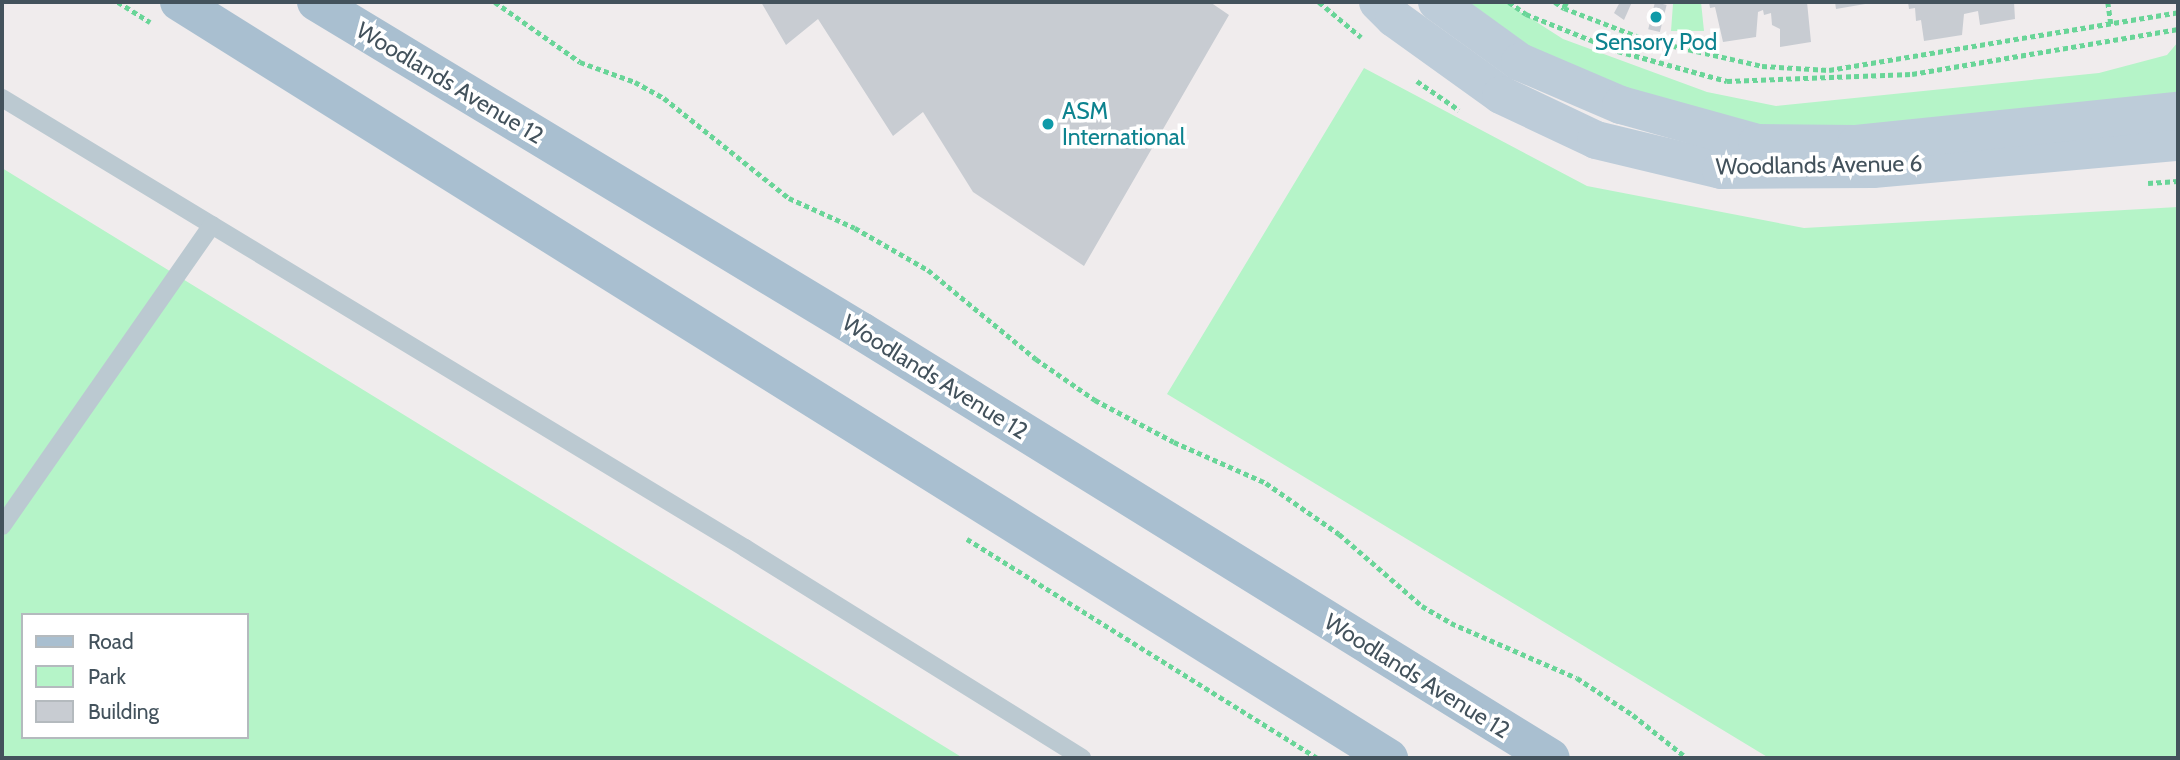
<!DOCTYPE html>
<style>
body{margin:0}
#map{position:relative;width:2180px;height:760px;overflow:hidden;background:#f0eced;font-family:Cabin,sans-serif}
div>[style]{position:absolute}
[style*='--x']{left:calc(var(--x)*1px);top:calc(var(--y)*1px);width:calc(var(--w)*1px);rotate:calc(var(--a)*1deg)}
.green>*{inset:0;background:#b5f4c8}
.building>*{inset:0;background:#c8ccd2;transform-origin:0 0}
.path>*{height:4.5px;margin-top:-2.25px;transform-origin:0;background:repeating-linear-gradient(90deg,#69d598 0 5px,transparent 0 8.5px)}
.lane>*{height:18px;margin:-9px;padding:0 9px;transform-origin:9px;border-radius:9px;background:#bbc9d1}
.secondary>*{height:38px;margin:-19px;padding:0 19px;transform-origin:19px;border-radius:19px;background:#bdccd9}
.primary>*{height:38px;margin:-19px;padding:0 19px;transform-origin:19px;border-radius:19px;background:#a9bfd0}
.dots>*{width:19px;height:19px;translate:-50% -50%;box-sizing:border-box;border:4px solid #fff;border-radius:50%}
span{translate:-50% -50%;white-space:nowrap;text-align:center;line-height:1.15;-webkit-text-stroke:7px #fff;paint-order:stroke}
.culture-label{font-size:23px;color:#0d838f}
.left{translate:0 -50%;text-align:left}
.street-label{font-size:23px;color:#43525c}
.frame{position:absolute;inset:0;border:4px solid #43525c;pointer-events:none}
.legend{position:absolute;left:21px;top:613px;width:228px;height:126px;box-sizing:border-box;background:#fff;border:2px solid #b4babe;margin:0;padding:9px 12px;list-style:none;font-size:21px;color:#43525c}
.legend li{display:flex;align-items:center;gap:14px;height:35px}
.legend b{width:35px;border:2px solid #b4babe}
</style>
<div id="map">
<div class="green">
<i style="clip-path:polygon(1447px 2px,1505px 2px,1563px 39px,1707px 92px,1776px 106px,2099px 73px,2167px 55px,2178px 42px,2178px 99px,1738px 140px,1625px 101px)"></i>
<i style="clip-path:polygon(1668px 2px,1701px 2px,1704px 31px,1671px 31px,1673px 4px)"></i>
<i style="clip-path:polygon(1364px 68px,1587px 186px,1804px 228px,2178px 207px,2178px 758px,1769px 758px,1167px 394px)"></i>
<i style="clip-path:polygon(evenodd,2px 168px,963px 758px,2px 758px,2px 168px,23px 615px,247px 615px,247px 737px,23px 737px,23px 615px)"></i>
</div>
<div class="building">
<i style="clip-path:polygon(761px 2px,1210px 2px,1229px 15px,1084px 266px,973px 192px,923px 112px,893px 136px,818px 19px,786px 45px)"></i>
<i style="clip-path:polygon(1620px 2px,1632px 2px,1624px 20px,1614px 13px)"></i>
<i style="left:1655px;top:2px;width:12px;height:28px;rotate:14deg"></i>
<i style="clip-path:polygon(1709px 2px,1807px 2px,1811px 42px,1780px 47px,1780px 29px,1772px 25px,1771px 13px,1764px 15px,1763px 10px,1758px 12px,1756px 37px,1723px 42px,1715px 7px,1710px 8px)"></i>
<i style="clip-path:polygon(1835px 2px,1871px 2px,1871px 3px,1836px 9px)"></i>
<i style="clip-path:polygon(1908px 2px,2014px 2px,2015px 19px,1980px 25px,1978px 11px,1964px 14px,1962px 35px,1924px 41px,1921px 20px,1916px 21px,1915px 8px,1909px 9px)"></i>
</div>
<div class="path">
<i style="--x:118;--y:2;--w:38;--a:32"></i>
<i style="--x:495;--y:2;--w:104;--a:35.2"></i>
<i style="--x:580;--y:62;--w:59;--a:20"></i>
<i style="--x:635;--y:82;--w:33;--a:29"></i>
<i style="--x:664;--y:98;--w:160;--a:38.7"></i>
<i style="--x:789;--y:198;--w:72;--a:24.4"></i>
<i style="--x:855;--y:228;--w:84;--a:29.9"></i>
<i style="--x:928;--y:270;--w:140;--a:39.5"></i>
<i style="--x:1036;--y:359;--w:72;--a:34.8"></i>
<i style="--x:1095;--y:400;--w:89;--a:28"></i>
<i style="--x:1174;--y:442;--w:101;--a:24"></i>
<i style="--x:1266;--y:483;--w:89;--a:34.9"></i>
<i style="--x:1339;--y:534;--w:110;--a:40.9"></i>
<i style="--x:1422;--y:606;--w:34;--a:30"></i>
<i style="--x:1451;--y:623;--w:137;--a:23.6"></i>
<i style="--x:1577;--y:678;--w:67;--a:33.5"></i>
<i style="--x:1633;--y:715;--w:69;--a:38.5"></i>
<i style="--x:1319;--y:2;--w:55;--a:39.8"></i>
<i style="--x:1509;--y:2;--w:21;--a:35"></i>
<i style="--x:1526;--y:14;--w:99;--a:21.9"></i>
<i style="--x:1618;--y:51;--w:113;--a:15.4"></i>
<i style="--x:1727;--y:81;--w:185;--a:-2.2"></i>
<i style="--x:1912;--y:74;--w:270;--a:-9.6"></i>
<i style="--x:1555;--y:2;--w:11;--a:34"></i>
<i style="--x:1567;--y:2;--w:7;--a:117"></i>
<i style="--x:1564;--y:8;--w:89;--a:21.1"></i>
<i style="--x:1647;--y:40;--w:118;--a:12.7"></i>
<i style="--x:1762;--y:66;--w:67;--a:3.4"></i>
<i style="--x:1829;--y:70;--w:354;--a:-9.4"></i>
<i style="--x:2108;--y:2;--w:22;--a:82"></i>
<i style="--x:1417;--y:81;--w:51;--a:34.6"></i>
<i style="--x:2148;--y:183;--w:30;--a:-4"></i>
<i style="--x:967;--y:539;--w:413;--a:32"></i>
</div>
<div class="lane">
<i style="--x:2;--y:98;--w:869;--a:31.2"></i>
<i style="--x:745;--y:548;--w:397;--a:31.9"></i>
<i style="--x:2;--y:526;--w:367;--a:-55.1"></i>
</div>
<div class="secondary">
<i style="--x:1378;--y:2;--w:23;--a:45"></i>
<i style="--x:1394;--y:18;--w:132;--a:35.7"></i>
<i style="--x:1501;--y:95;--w:105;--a:25.3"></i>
<i style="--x:1596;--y:140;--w:129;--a:13.5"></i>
<i style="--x:1721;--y:170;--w:152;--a:-0.4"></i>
<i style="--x:1873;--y:169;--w:306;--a:-5.1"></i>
<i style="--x:1437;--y:2;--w:102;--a:35.9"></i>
<i style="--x:1520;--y:62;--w:110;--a:23.1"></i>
<i style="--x:1621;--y:105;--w:141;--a:15.6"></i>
<i style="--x:1757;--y:143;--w:99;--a:0.6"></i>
<i style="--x:1856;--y:144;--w:324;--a:-5.9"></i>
</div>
<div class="primary">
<i style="--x:179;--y:2;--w:1427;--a:32"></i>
<i style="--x:316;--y:2;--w:637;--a:31.12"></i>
<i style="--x:861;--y:331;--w:811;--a:31.75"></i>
</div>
<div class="dots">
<i style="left:1656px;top:17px;background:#0f9aa8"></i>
<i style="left:1048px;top:124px;background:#0f9aa8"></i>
</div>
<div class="culture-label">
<span style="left:1656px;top:42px">Sensory Pod</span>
<span class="left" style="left:1062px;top:124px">ASM<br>International</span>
</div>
<div class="street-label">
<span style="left:450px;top:83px;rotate:31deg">Woodlands Avenue 12</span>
<span style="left:1819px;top:165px;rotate:-1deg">Woodlands Avenue 6</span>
<span style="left:935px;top:377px;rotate:32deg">Woodlands Avenue 12</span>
<span style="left:1417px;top:676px;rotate:32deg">Woodlands Avenue 12</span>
</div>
<div class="frame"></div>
<ul class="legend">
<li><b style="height:9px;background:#a9bfd0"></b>Road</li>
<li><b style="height:19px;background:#b5f4c8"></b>Park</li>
<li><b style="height:19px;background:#c8ccd2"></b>Building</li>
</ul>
</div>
